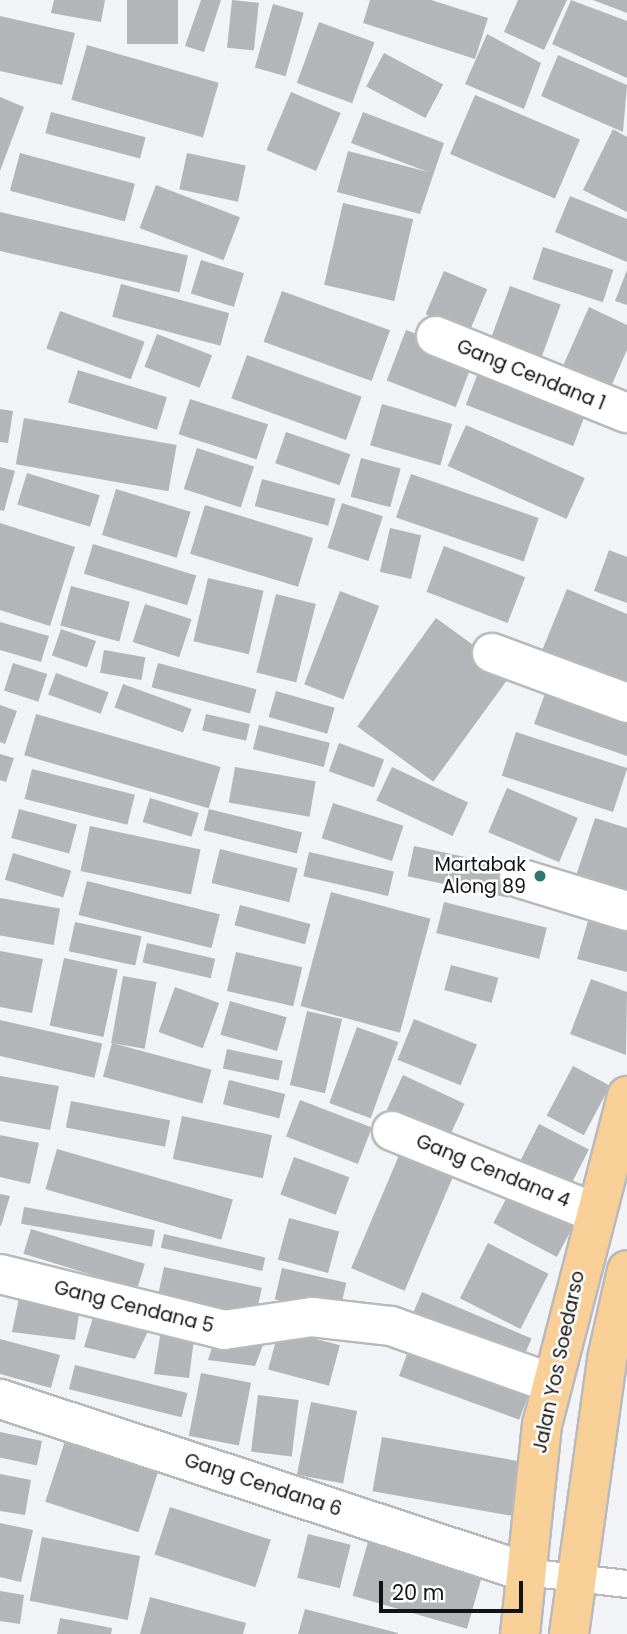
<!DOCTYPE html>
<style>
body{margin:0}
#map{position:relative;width:627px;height:1634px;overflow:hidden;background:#f2f3f6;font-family:Poppins,sans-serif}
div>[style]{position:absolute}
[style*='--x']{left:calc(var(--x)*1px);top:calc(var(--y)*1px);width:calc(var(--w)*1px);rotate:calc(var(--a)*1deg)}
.building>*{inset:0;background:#b4b5b8;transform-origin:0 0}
.roads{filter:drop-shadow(2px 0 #b8b9bb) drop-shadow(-2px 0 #b8b9bb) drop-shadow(0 2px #b8b9bb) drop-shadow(0 -2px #b8b9bb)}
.lane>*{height:26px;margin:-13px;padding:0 13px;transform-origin:13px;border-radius:13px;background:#fff}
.street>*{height:38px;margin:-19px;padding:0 19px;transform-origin:19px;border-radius:19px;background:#fff}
.highway>*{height:38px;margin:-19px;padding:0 19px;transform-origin:19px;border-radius:19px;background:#f8cf96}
.dots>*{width:19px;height:19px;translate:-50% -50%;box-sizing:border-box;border:4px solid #fff;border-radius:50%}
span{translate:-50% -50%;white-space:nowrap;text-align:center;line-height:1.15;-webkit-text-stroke:5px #fff;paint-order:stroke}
.street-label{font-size:19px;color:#121314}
.poi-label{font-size:19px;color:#121314}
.right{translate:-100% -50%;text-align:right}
.scale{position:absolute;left:379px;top:1581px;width:144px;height:32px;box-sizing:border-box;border:4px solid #121314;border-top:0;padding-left:9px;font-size:21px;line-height:24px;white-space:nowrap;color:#121314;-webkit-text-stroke:5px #fff;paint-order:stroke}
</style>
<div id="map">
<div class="building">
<i style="clip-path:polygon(54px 0,105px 0,101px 22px,51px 13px)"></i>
<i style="left:127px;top:0;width:51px;height:44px"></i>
<i style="clip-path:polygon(201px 0,221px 0,204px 52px,185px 46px)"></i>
<i style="left:232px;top:0;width:27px;height:48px;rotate:6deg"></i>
<i style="clip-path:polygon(370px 0,431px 0,488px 18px,475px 59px,363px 23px)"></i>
<i style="clip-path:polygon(518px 0,567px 0,544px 50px,504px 32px)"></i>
<i style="clip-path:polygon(571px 0,627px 21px,627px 78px,552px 44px)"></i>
<i style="clip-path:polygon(593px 0,627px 0,627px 13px)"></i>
<i style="left:273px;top:4px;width:32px;height:66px;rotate:16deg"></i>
<i style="clip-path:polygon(0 16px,75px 33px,62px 85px,0 71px)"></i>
<i style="left:319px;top:22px;width:59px;height:65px;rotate:20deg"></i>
<i style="clip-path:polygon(487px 34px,541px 63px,524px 109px,465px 84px)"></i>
<i style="left:87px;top:45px;width:137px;height:57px;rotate:16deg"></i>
<i style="left:384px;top:53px;width:67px;height:38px;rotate:28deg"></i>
<i style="clip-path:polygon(558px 55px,627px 85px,623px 132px,541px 96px)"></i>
<i style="left:291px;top:92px;width:54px;height:63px;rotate:23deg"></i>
<i style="left:475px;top:95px;width:114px;height:64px;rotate:23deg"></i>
<i style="clip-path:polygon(0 97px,24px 107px,0 171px)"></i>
<i style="left:51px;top:112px;width:98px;height:22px;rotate:15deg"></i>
<i style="clip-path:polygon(363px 112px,444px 143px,420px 214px,337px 192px,348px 151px,428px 172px,351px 143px)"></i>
<i style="clip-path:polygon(613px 129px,627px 137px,627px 212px,583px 190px)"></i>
<i style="left:20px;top:153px;width:119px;height:39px;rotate:15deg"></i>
<i style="left:187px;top:153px;width:60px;height:37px;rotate:12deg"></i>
<i style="left:156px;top:185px;width:90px;height:46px;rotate:21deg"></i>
<i style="clip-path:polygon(570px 196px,627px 219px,627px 262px,555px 232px)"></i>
<i style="left:343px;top:203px;width:72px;height:84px;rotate:13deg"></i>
<i style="left:0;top:212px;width:193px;height:38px;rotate:13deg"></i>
<i style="left:543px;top:247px;width:74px;height:34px;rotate:18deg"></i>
<i style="left:201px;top:260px;width:45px;height:35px;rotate:17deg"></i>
<i style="clip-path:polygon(627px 270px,627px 305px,615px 301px)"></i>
<i style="left:444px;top:271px;width:47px;height:47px;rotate:23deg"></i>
<i style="left:121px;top:284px;width:112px;height:34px;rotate:15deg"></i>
<i style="left:510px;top:286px;width:54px;height:62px;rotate:20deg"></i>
<i style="left:282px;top:291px;width:115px;height:54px;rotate:20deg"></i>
<i style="clip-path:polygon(589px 307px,627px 325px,627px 350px,610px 389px,562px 368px)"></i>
<i style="left:60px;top:311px;width:90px;height:40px;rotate:20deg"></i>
<i style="left:406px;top:330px;width:74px;height:54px;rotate:21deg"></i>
<i style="left:157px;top:334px;width:59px;height:35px;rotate:21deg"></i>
<i style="left:247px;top:355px;width:122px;height:46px;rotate:20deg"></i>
<i style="left:483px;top:360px;width:115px;height:48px;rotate:21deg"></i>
<i style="left:78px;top:370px;width:93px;height:34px;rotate:17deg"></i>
<i style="left:190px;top:399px;width:82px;height:37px;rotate:18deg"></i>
<i style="left:382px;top:404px;width:73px;height:43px;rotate:16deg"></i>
<i style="clip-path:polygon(0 409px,13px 411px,8px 443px,0 442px)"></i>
<i style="left:24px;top:418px;width:155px;height:47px;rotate:10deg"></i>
<i style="left:466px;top:425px;width:130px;height:45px;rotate:24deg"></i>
<i style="left:286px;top:432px;width:68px;height:33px;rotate:19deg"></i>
<i style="left:197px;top:448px;width:60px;height:43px;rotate:18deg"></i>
<i style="left:361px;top:458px;width:41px;height:40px;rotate:15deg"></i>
<i style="clip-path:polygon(0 467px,15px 471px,4px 511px,0 510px)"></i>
<i style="left:27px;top:473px;width:76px;height:33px;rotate:17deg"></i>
<i style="left:411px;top:474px;width:135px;height:46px;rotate:19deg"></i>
<i style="left:262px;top:479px;width:76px;height:28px;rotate:15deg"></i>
<i style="left:116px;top:489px;width:78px;height:48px;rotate:17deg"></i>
<i style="left:342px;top:503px;width:43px;height:47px;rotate:18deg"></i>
<i style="left:205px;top:505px;width:113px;height:51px;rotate:17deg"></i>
<i style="clip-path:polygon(0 523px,75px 547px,50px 626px,0 610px)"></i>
<i style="left:390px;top:528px;width:32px;height:45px;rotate:13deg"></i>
<i style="left:93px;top:544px;width:108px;height:31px;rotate:17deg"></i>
<i style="left:444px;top:546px;width:87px;height:49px;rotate:21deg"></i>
<i style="clip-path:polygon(609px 550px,627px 557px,627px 603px,594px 591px)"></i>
<i style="left:208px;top:578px;width:57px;height:65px;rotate:13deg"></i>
<i style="left:71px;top:586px;width:61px;height:41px;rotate:15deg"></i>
<i style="clip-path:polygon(567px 589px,627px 614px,627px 699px,537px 663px)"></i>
<i style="left:340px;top:591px;width:42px;height:100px;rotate:21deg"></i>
<i style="left:276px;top:594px;width:41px;height:81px;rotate:14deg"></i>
<i style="left:145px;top:604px;width:49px;height:40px;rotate:18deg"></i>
<i style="left:436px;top:618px;width:94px;height:134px;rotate:36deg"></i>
<i style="clip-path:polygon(0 622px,49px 636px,41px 662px,0 650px)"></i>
<i style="left:61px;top:629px;width:37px;height:28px;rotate:19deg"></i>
<i style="left:104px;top:650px;width:42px;height:23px;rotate:10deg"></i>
<i style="left:13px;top:663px;width:36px;height:29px;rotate:18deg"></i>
<i style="left:158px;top:663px;width:102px;height:25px;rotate:15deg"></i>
<i style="left:56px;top:673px;width:56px;height:23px;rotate:20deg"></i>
<i style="left:123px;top:684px;width:73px;height:25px;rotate:20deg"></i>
<i style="clip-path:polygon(548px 685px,627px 712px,627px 756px,534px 724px)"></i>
<i style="left:276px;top:691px;width:61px;height:27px;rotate:16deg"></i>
<i style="clip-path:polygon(0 705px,17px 711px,5px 744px,0 742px)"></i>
<i style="left:36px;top:714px;width:192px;height:43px;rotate:16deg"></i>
<i style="left:206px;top:714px;width:45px;height:17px;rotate:13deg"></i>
<i style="left:259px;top:725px;width:73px;height:25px;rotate:14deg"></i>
<i style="left:516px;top:732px;width:117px;height:46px;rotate:18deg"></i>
<i style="left:339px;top:743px;width:48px;height:30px;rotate:20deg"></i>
<i style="clip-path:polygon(0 754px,14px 758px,6px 782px,0 780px)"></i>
<i style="left:235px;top:767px;width:82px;height:36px;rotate:10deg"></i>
<i style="left:392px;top:767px;width:84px;height:37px;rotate:25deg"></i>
<i style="left:32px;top:769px;width:106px;height:31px;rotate:14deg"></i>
<i style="left:507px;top:788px;width:77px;height:48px;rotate:23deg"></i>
<i style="left:150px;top:798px;width:51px;height:25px;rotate:17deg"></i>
<i style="left:333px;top:803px;width:74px;height:37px;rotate:18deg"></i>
<i style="left:19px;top:809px;width:60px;height:30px;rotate:15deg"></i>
<i style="left:209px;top:809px;width:96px;height:22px;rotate:14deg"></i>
<i style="clip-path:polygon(595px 818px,627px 828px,627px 895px,575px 879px)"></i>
<i style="left:90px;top:826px;width:113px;height:46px;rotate:12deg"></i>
<i style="left:414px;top:846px;width:103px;height:31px;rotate:12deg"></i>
<i style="left:220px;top:849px;width:80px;height:35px;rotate:14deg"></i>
<i style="left:309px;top:852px;width:87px;height:25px;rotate:13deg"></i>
<i style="left:13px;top:853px;width:61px;height:28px;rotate:17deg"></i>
<i style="left:87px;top:881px;width:137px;height:35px;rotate:14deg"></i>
<i style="left:331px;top:892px;width:103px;height:118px;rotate:15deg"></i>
<i style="left:0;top:898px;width:61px;height:37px;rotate:10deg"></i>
<i style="left:444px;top:902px;width:106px;height:32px;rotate:14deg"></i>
<i style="left:240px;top:905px;width:73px;height:21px;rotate:15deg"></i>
<i style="clip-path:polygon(588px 921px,627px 932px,627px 972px,577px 959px)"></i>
<i style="left:75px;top:922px;width:68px;height:30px;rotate:12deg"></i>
<i style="left:147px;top:943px;width:70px;height:20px;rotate:13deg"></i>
<i style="clip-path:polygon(0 951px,43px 959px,32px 1013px,0 1007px)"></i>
<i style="left:236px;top:952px;width:68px;height:40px;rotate:13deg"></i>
<i style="left:64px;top:958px;width:55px;height:69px;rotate:12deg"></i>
<i style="left:451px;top:965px;width:49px;height:26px;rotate:15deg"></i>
<i style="left:123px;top:976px;width:34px;height:68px;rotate:10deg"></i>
<i style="clip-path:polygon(591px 979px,627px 992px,626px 1055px,570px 1034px)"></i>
<i style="left:175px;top:987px;width:47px;height:48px;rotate:20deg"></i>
<i style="left:230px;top:1001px;width:59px;height:35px;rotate:16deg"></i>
<i style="left:307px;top:1011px;width:36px;height:76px;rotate:13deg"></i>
<i style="left:414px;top:1019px;width:68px;height:44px;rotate:22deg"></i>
<i style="left:0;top:1020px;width:105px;height:35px;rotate:13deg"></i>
<i style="left:357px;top:1027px;width:44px;height:81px;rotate:20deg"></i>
<i style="left:112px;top:1043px;width:103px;height:35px;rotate:15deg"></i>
<i style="left:227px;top:1049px;width:57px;height:20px;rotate:12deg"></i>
<i style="left:573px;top:1066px;width:42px;height:56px;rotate:28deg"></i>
<i style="left:403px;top:1075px;width:68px;height:38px;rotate:25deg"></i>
<i style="clip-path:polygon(0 1076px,59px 1086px,50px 1130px,0 1121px)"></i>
<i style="left:229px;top:1080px;width:58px;height:25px;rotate:14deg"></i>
<i style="left:300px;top:1100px;width:77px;height:39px;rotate:21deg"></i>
<i style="left:71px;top:1101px;width:101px;height:27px;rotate:11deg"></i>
<i style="left:182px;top:1116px;width:92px;height:44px;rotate:12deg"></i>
<i style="left:539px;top:1124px;width:56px;height:54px;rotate:27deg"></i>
<i style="clip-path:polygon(0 1135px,39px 1143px,30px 1184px,0 1177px)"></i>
<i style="left:57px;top:1149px;width:183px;height:42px;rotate:16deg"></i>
<i style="left:400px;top:1153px;width:58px;height:125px;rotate:23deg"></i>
<i style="left:294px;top:1157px;width:59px;height:40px;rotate:20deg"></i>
<i style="left:513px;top:1186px;width:72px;height:42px;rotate:28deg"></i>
<i style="clip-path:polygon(0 1194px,10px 1196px,1px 1226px,0 1226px)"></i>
<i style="left:24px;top:1207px;width:133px;height:17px;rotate:10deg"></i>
<i style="left:289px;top:1218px;width:52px;height:43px;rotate:15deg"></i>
<i style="left:31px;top:1229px;width:119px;height:26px;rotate:17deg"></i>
<i style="left:164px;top:1234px;width:104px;height:14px;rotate:13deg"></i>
<i style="left:488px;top:1243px;width:68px;height:62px;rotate:27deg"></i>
<i style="left:164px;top:1267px;width:100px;height:28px;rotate:12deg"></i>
<i style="left:282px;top:1268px;width:66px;height:32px;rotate:13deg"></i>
<i style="left:422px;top:1292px;width:119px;height:32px;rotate:23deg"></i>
<i style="clip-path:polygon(20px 1293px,80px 1308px,75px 1340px,12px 1332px)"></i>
<i style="clip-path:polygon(94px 1314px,149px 1329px,135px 1359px,84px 1347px)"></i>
<i style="left:279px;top:1329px;width:63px;height:42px;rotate:15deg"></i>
<i style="clip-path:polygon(161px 1330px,194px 1339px,189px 1378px,154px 1374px)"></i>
<i style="clip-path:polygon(0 1339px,60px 1355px,51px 1388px,0 1374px)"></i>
<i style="clip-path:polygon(265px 1340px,255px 1366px,208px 1360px,213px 1344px)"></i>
<i style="left:411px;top:1343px;width:128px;height:35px;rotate:20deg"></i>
<i style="left:75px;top:1365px;width:116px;height:25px;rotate:14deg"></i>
<i style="left:201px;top:1373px;width:51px;height:64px;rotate:11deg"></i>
<i style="left:258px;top:1395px;width:41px;height:57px;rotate:7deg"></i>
<i style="left:311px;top:1402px;width:47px;height:74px;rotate:11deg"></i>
<i style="left:0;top:1432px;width:43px;height:25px;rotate:12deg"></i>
<i style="left:382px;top:1437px;width:151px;height:55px;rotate:10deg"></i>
<i style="left:65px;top:1441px;width:98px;height:64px;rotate:18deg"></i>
<i style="clip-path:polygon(0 1474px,31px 1480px,25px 1515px,0 1511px)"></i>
<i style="left:170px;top:1507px;width:106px;height:50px;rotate:18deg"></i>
<i style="clip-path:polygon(0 1523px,33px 1530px,21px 1582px,0 1577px)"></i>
<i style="left:308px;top:1534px;width:44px;height:45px;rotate:14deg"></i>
<i style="left:42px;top:1537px;width:100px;height:65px;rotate:11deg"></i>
<i style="left:368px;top:1542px;width:119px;height:56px;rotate:16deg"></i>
<i style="clip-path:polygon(0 1591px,24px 1595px,20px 1624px,0 1621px)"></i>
<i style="clip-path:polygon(150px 1597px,246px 1623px,243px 1634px,140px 1634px)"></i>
<i style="clip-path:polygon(305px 1609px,398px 1633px,398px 1634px,298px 1634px)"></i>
<i style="clip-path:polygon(60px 1618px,112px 1628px,111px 1634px,57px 1634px)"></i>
</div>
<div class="roads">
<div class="lane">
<i style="--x:526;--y:1572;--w:102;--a:6.8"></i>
</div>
<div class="street">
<i style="--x:436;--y:336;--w:206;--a:22"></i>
<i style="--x:492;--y:653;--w:144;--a:20.3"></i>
<i style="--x:519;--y:878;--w:113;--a:17"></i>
<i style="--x:392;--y:1131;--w:217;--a:21.9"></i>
<i style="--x:0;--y:1274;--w:231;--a:14"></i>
<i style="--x:224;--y:1330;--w:89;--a:-8.4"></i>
<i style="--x:312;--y:1317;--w:80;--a:6.5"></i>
<i style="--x:391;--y:1326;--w:170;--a:19.6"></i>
<i style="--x:0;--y:1399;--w:554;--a:18.21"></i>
</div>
<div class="highway">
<i style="--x:520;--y:1634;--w:210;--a:-84"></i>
<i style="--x:542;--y:1425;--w:340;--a:-75.5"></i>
<i style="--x:569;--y:1634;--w:278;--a:-82.1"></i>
<i style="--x:607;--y:1359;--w:91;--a:-77.3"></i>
</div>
</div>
<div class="dots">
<i style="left:540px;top:876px;background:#2e7771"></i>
</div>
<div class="street-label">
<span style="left:531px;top:375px;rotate:22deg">Gang Cendana 1</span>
<span style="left:493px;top:1171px;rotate:22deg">Gang Cendana 4</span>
<span style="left:134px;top:1307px;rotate:14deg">Gang Cendana 5</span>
<span style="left:559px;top:1362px;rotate:-78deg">Jalan Yos Soedarso</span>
<span style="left:263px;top:1485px;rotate:18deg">Gang Cendana 6</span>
</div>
<div class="poi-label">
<span class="right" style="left:526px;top:876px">Martabak<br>Along 89</span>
</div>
<div class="scale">20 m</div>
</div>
